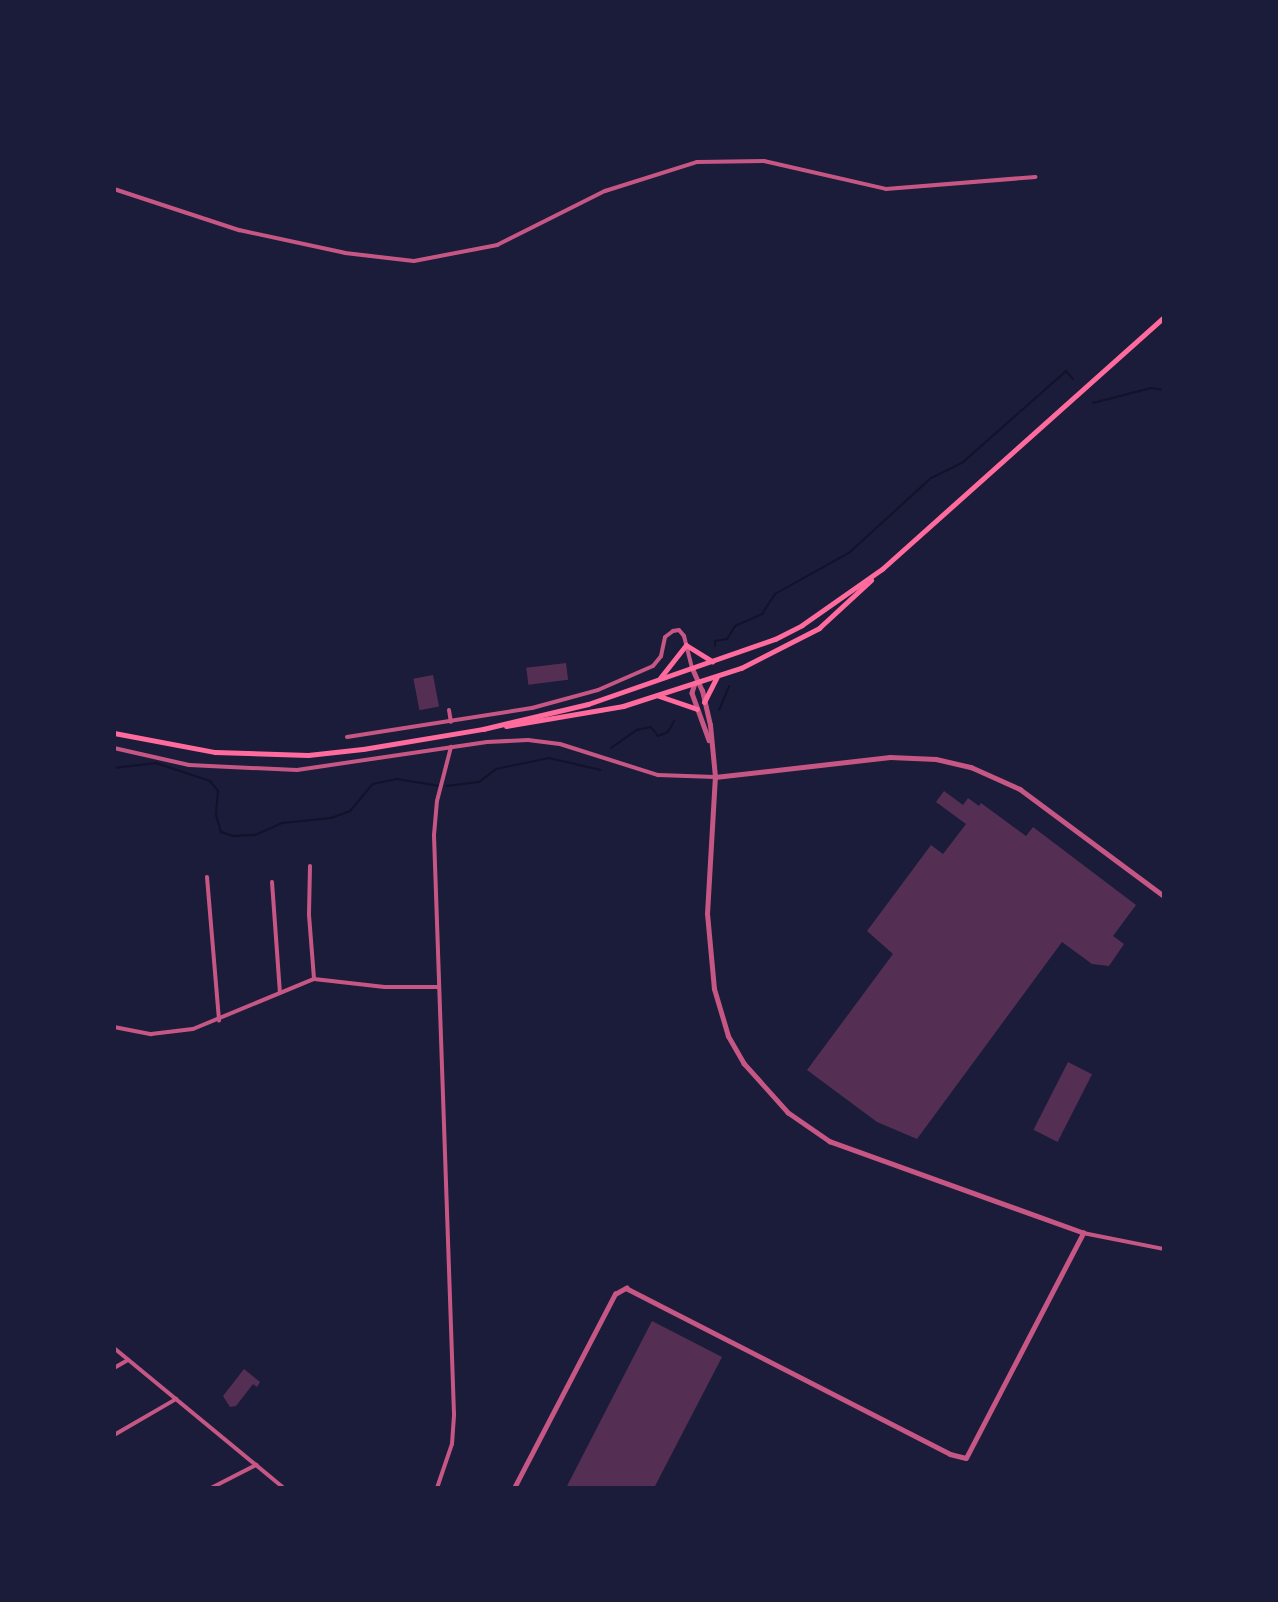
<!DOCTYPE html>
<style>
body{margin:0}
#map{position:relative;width:1278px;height:1602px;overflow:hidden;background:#1b1b3a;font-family:Raleway,sans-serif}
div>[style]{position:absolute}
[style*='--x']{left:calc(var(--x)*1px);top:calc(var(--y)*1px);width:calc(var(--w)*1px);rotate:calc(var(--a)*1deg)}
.stream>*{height:2px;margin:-1px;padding:0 1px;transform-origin:1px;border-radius:1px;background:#12122b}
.building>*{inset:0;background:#542f53;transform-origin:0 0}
.minor>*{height:4px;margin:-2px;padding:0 2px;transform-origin:2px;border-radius:2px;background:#c65784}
.tertiary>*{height:4.5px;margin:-2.25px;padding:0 2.25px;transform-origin:2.25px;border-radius:2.25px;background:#c65784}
.secondary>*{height:5px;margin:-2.5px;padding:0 2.5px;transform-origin:2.5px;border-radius:2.5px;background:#ff6b9d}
span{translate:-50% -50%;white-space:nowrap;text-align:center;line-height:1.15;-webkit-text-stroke:5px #1b1b3a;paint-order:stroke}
.frame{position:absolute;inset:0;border:116px solid #1b1b3a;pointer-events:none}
</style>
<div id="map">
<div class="stream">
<i style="--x:1093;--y:403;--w:60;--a:-14.5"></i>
<i style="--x:1151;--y:388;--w:13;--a:9"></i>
<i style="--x:715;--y:646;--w:5;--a:-90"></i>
<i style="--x:715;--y:641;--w:12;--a:-9"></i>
<i style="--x:727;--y:639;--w:15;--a:-58"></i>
<i style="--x:735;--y:626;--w:30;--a:-24"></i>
<i style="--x:762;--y:614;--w:24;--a:-57"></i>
<i style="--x:775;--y:594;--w:86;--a:-29.2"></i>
<i style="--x:850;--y:552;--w:110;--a:-42.4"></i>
<i style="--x:931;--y:478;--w:34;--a:-26"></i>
<i style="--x:962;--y:463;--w:139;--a:-41.5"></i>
<i style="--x:1066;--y:371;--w:11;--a:49"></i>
<i style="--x:719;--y:710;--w:26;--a:-67"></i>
<i style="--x:611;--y:748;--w:32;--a:-35"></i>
<i style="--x:637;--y:730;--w:14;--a:-12"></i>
<i style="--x:651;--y:727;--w:11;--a:52"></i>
<i style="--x:658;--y:736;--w:11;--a:-22"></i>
<i style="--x:668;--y:732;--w:13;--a:-61"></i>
<i style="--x:114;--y:768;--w:42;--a:-6.8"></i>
<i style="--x:156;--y:763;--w:57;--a:18.4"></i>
<i style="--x:210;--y:781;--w:13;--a:51"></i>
<i style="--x:218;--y:791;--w:24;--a:95"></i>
<i style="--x:216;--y:815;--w:18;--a:74"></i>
<i style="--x:221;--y:832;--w:13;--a:18"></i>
<i style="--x:233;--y:836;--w:22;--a:-3"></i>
<i style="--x:255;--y:835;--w:30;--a:-24"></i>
<i style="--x:282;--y:823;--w:49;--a:-5.8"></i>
<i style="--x:331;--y:818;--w:20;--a:-20"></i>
<i style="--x:350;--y:811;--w:35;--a:-50"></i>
<i style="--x:373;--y:784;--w:25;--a:-12"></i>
<i style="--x:397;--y:779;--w:43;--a:9.5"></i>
<i style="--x:446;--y:786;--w:33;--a:-7"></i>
<i style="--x:479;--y:782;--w:21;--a:-37"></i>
<i style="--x:496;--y:769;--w:54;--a:-11.7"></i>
<i style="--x:549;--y:758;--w:53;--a:13"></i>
</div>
<div class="building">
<i style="left:566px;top:663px;width:17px;height:40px;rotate:83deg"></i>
<i style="left:433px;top:675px;width:32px;height:20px;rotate:79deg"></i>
<i style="clip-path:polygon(944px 791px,963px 805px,968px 798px,979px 806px,981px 803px,1026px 836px,1033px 827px,1136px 905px,1113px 936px,1124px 944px,1109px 966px,1092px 964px,1062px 942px,917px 1139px,877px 1122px,807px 1070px,893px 954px,867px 931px,931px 845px,943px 854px,966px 824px,936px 802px)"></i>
<i style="left:1068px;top:1062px;width:27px;height:76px;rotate:27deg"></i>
<i style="clip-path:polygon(652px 1321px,722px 1357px,654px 1488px,566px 1488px)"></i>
<i style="clip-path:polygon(244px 1369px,260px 1382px,257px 1387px,253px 1384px,236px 1406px,230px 1407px,223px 1396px)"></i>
</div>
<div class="minor">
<i style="--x:114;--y:189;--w:132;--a:18.2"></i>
<i style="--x:239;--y:230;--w:108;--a:12.2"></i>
<i style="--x:345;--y:253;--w:69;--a:6.6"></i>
<i style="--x:414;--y:261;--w:85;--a:-10.9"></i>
<i style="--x:497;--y:245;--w:121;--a:-26.6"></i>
<i style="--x:605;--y:191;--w:96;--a:-17.5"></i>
<i style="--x:697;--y:162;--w:67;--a:-0.9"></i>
<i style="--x:764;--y:161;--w:125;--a:12.9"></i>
<i style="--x:886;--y:189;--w:150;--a:-4.6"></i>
<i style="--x:449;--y:710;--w:12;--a:81"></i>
<i style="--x:347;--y:737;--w:187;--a:-8.9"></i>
<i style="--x:532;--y:708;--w:68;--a:-15.3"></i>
<i style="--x:598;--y:690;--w:60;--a:-23.6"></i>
<i style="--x:653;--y:666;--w:13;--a:-51"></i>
<i style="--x:661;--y:656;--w:19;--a:-78"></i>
<i style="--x:665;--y:637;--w:10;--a:-37"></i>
<i style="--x:673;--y:631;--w:6;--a:-9"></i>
<i style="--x:679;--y:630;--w:8;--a:50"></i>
<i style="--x:684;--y:636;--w:34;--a:76"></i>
<i style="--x:114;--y:748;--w:77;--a:12.8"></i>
<i style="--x:189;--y:765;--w:108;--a:2.7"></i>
<i style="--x:297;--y:770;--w:192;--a:-8.4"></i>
<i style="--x:487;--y:742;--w:41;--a:-2.8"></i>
<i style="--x:528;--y:740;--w:32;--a:7"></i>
<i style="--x:560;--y:744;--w:103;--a:17.6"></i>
<i style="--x:658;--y:775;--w:57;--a:2"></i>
<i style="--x:310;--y:866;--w:49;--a:91.2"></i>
<i style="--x:309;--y:915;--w:64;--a:85.5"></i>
<i style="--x:207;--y:877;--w:144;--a:85.2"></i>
<i style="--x:272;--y:882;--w:111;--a:85.9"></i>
<i style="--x:114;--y:1027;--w:38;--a:11"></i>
<i style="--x:151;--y:1034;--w:42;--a:-6.8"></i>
<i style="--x:193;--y:1029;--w:131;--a:-22.5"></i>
<i style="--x:314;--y:979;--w:71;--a:6.4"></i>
<i style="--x:385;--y:987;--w:54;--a:0"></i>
<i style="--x:1083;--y:1233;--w:83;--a:11.2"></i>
<i style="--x:114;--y:1348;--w:220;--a:39.5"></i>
<i style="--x:114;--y:1368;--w:16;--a:-30"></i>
<i style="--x:114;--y:1435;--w:72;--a:-30.1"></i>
<i style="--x:211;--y:1488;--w:51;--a:-27.1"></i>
<i style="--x:437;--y:1488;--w:46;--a:-71.2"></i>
<i style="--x:452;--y:1444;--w:30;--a:-86"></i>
<i style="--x:454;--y:1414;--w:579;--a:-91.98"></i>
<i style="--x:434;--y:835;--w:34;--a:-85"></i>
<i style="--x:437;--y:801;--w:56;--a:-75.5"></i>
</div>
<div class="tertiary">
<i style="--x:695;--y:683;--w:10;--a:107"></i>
<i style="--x:692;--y:693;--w:50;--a:70.1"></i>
<i style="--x:715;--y:777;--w:176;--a:-6.5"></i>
<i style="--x:890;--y:757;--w:46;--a:2.5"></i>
<i style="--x:936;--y:759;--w:36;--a:13"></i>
<i style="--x:971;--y:767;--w:54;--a:24.2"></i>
<i style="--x:1020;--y:789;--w:179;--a:36.6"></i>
<i style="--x:514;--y:1488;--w:219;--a:-62.5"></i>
<i style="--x:615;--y:1294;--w:13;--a:-29"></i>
<i style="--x:626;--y:1288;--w:364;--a:27.1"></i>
<i style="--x:950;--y:1454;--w:16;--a:14"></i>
<i style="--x:966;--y:1458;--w:254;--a:-62.5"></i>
<i style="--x:1083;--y:1233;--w:269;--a:-160.2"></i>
<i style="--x:830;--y:1142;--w:51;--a:-145.4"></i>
<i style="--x:788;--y:1113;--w:66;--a:-131.9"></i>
<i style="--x:744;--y:1064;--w:32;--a:-120"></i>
<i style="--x:728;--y:1036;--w:49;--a:-106.6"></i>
<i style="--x:714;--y:989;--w:75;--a:-95.3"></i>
<i style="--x:707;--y:914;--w:137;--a:-86.7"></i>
<i style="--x:715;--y:777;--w:52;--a:-95.5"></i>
<i style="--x:710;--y:725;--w:35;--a:-103"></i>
<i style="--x:702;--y:691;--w:24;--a:-114"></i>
</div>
<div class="secondary">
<i style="--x:660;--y:678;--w:42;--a:-51.8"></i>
<i style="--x:686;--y:645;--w:31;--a:32"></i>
<i style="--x:659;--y:696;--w:40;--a:18.9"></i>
<i style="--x:704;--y:702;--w:28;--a:-63"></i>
<i style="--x:506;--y:726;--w:119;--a:-9.7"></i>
<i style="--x:623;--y:706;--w:124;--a:-17.9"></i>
<i style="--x:741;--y:668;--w:88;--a:-27.1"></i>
<i style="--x:819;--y:628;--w:71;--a:-42.7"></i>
<i style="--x:114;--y:733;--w:103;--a:10.7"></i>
<i style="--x:215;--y:752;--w:93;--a:1.8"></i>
<i style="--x:308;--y:755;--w:55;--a:-6.2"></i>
<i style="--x:363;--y:749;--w:122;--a:-9.5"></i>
<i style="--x:483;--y:729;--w:108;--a:-13.4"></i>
<i style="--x:588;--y:704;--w:198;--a:-19.2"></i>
<i style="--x:775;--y:639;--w:30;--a:-27"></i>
<i style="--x:802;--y:625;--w:98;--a:-35"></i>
<i style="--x:882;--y:569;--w:378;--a:-41.8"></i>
</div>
<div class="frame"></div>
</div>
